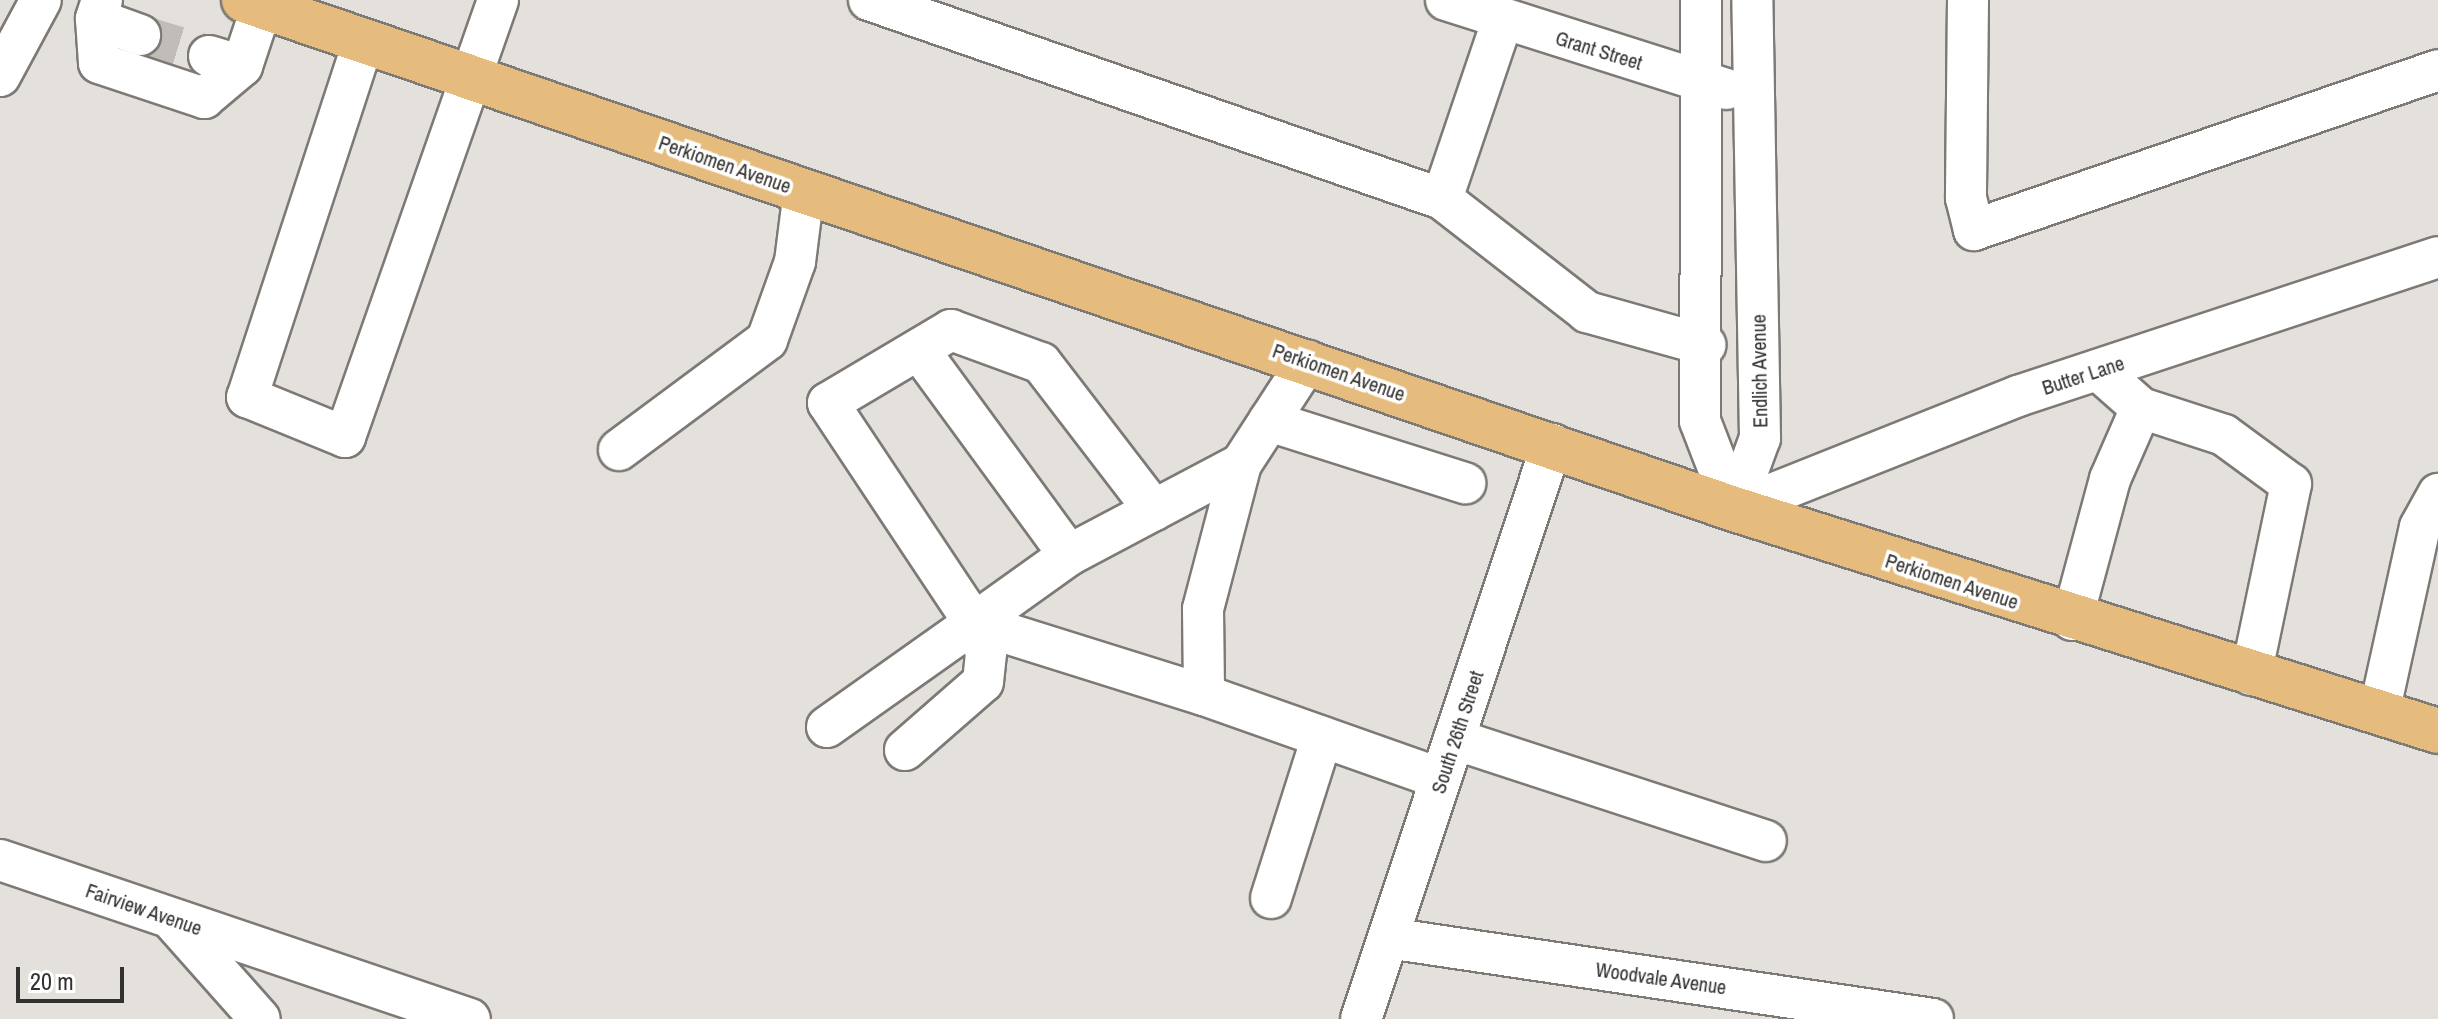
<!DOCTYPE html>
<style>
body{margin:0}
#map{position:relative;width:2438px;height:1019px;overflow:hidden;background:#e4e0dc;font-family:"Archivo Narrow",sans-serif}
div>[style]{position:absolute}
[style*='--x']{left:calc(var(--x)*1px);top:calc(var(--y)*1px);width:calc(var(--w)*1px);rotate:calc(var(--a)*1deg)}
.minor-tunnel>*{height:40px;margin-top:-20px;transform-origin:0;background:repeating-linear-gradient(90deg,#c0bdb9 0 40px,transparent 0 60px)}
.roads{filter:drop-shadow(2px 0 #7d7a76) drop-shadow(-2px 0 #7d7a76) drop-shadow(0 2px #7d7a76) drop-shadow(0 -2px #7d7a76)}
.minor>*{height:40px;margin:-20px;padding:0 20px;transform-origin:20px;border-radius:20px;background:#fff}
.major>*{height:44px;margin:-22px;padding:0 22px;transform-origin:22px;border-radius:22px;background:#e5bc7d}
span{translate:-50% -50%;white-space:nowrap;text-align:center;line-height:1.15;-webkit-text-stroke:7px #fff;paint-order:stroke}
.street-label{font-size:20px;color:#32312f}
.scale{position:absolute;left:16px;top:967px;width:108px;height:36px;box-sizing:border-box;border:4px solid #32312f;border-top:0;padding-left:10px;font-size:24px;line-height:28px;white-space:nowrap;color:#32312f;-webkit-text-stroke:6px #fff;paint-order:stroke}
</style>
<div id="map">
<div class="minor-tunnel">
<i style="--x:140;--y:35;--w:72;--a:16.9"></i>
</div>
<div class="roads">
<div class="minor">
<i style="--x:102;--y:0;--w:20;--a:108"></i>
<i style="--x:96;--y:19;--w:47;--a:20"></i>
<i style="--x:869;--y:0;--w:607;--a:19.15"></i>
<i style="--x:1442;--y:199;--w:184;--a:37.9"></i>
<i style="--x:1587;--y:312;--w:123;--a:15.6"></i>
<i style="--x:1446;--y:0;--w:294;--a:17.6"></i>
<i style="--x:1701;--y:0;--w:421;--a:90.1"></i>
<i style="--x:1700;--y:421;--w:94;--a:68.9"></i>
<i style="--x:1968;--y:0;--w:198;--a:90.6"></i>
<i style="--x:1966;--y:198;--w:33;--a:76"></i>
<i style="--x:1974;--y:230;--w:491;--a:-19"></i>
<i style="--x:96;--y:19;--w:44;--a:86.1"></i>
<i style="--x:99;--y:63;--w:111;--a:18.4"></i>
<i style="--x:204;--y:98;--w:50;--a:-40.1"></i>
<i style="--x:364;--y:40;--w:376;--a:108.1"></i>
<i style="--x:247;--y:397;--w:106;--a:22.2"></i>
<i style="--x:345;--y:437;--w:463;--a:-70.7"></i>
<i style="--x:209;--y:56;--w:34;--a:17"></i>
<i style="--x:242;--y:66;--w:63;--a:-71.6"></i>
<i style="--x:0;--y:76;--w:86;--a:-61.7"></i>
<i style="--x:1442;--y:199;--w:190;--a:-71.3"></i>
<i style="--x:919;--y:350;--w:254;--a:53.8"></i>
<i style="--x:2098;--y:370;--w:57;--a:41.5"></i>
<i style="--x:2141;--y:408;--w:87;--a:18"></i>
<i style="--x:2224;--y:435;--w:83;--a:36.2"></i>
<i style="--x:2291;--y:484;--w:195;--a:101.8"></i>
<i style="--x:1269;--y:421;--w:206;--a:17.6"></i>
<i style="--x:619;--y:450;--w:184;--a:-36.6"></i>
<i style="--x:767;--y:340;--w:83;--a:-70.3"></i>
<i style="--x:795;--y:262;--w:72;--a:-82.8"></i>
<i style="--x:1241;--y:464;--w:150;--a:104.7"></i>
<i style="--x:1203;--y:609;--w:86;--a:89.3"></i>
<i style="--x:1204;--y:695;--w:251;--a:19.5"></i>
<i style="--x:1734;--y:509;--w:306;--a:-21.7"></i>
<i style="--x:2018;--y:396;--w:442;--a:-18.3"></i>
<i style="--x:1734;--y:509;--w:76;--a:-69.9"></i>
<i style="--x:1760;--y:438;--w:438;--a:-91"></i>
<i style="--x:1154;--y:510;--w:185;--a:-127.5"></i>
<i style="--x:1041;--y:363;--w:96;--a:-159.9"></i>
<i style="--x:951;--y:330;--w:143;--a:149.3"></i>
<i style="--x:828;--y:403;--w:264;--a:56.4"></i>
<i style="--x:974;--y:623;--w:117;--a:-35.6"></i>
<i style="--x:1069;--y:555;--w:96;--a:-27.9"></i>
<i style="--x:1154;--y:510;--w:98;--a:-27.9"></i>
<i style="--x:1241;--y:464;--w:123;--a:-57"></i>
<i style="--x:2072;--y:620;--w:146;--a:-74.9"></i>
<i style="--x:2110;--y:479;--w:77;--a:-66.4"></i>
<i style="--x:974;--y:623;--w:241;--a:17.4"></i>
<i style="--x:2379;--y:713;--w:190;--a:-77.6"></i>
<i style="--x:2420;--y:527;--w:38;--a:-61"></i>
<i style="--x:827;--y:727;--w:180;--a:-35.3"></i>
<i style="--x:1454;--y:739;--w:328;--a:18.1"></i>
<i style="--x:905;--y:750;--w:103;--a:-41.1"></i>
<i style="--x:983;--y:682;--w:30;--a:-84"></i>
<i style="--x:986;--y:652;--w:31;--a:-112"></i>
<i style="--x:0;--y:860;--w:496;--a:18.7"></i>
<i style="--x:1271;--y:898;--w:169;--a:-72.4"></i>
<i style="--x:172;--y:920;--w:132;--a:48.4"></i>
<i style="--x:1388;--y:938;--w:551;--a:8.45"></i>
<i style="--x:1361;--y:1019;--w:606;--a:-71.62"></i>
</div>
<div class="major">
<i style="--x:244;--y:0;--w:1575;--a:18.86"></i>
<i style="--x:1734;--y:509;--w:738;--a:17.5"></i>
</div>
</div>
<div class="street-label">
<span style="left:1599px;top:50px;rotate:17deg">Grant Street</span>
<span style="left:725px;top:164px;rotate:19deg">Perkiomen Avenue</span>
<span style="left:1759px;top:371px;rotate:-91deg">Endlich Avenue</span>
<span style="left:1339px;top:372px;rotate:19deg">Perkiomen Avenue</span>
<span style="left:2083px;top:375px;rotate:-18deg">Butter Lane</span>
<span style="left:1952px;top:581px;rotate:18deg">Perkiomen Avenue</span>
<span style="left:1457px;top:732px;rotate:-72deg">South 26th Street</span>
<span style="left:144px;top:909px;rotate:19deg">Fairview Avenue</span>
<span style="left:1661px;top:978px;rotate:8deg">Woodvale Avenue</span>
</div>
<div class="scale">20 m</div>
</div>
